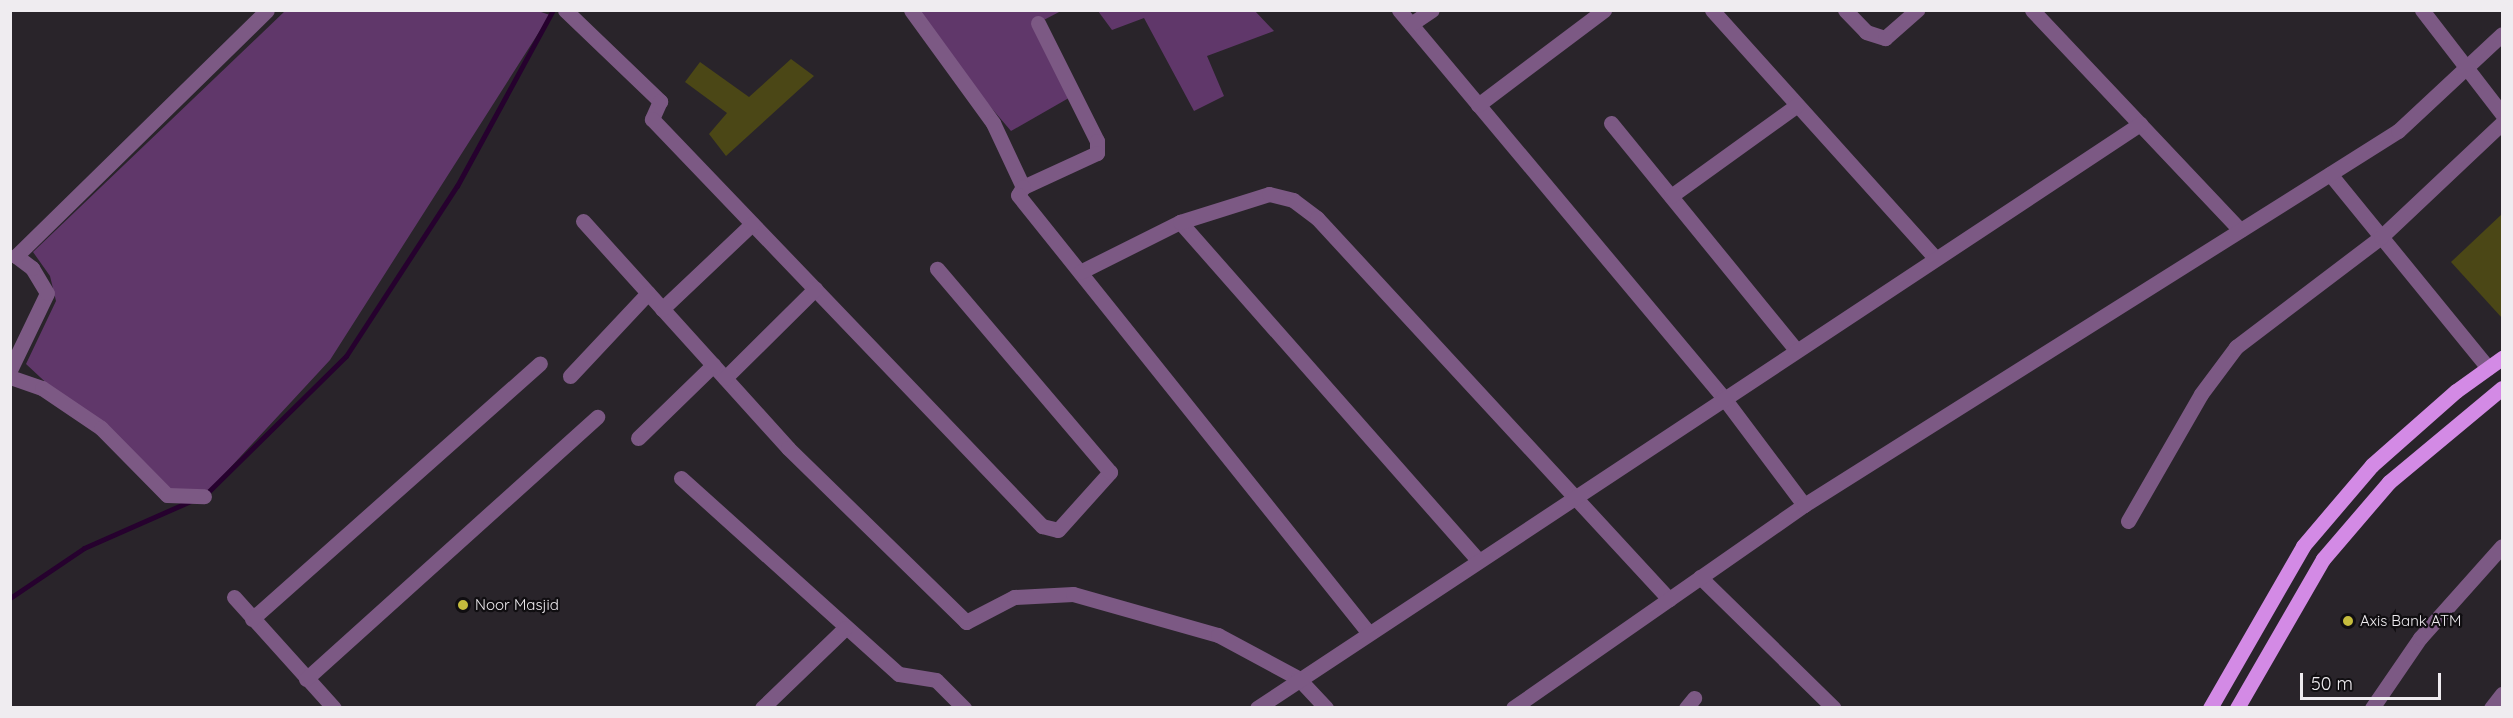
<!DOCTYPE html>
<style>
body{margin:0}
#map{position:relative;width:2513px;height:718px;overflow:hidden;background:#29242a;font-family:Quicksand,sans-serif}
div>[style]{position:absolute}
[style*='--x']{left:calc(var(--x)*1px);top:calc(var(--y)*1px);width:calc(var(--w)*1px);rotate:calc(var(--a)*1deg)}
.green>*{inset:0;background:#60376a}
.stream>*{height:5px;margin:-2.5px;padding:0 2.5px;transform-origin:2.5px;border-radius:2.5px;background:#26012e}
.building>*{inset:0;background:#4b4716}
.minor>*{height:15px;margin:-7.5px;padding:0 7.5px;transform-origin:7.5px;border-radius:7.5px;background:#7c5984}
.major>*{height:15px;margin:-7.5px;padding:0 7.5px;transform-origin:7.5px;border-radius:7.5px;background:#d38ae5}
.dots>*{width:16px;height:16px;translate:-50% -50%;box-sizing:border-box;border:3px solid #100e11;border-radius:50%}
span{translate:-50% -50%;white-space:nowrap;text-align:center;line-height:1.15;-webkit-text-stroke:4.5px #100e11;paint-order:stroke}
.poi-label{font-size:15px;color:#efecf0}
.left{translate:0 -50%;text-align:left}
.frame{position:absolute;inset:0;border:12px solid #efecf0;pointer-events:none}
.scale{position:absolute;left:2300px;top:673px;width:141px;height:27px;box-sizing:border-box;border:3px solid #efecf0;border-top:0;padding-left:8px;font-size:18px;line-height:21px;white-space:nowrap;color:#efecf0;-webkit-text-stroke:4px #100e11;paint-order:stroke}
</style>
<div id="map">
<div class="green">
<i style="clip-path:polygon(535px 10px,550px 15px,330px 360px,204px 496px,167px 495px,26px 364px,56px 301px,50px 276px,33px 252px,285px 11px)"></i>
<i style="clip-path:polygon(909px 11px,1061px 11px,1038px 23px,1074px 95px,1011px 131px)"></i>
<i style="clip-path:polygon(1098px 11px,1255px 11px,1274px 31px,1207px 56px,1224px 96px,1194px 111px,1144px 18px,1112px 30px)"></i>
</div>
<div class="stream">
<i style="--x:205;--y:495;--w:198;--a:-44.6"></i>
<i style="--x:346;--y:356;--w:203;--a:-56.9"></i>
<i style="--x:457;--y:186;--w:200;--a:-61.4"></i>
<i style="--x:10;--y:598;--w:89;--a:-34"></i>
<i style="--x:84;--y:548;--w:119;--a:-23.8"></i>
</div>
<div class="building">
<i style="clip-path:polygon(791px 59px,814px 76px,726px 156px,709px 134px,727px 113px,685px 82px,700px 62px,749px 97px)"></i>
<i style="clip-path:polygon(2502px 214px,2502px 318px,2451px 262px)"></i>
</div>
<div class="minor">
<i style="--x:565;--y:10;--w:132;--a:43.8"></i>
<i style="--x:660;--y:101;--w:20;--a:114"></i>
<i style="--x:652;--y:119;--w:564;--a:46.22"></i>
<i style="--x:1042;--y:526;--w:16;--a:14"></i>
<i style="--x:1058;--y:530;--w:78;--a:-48.1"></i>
<i style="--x:1110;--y:472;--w:267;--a:-130.4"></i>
<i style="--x:911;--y:10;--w:140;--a:54"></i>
<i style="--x:993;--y:123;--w:71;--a:64.9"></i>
<i style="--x:1399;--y:10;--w:505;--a:50.06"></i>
<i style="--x:1723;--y:397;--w:135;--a:53.1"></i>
<i style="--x:1712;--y:10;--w:334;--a:48"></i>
<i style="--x:1845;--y:10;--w:30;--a:46"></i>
<i style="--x:1866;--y:32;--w:20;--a:18"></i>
<i style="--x:1885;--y:38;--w:43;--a:-41.2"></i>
<i style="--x:2032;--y:10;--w:303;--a:46.6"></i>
<i style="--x:2422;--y:10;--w:131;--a:52.4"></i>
<i style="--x:1038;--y:23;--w:132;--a:63.4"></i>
<i style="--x:1097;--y:141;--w:12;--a:90"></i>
<i style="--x:1097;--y:153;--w:81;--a:155.3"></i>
<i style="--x:1023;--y:187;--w:9;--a:122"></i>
<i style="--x:1018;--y:195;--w:560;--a:51.31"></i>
<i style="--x:1411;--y:24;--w:25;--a:-34"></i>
<i style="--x:1478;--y:105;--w:158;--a:-37"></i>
<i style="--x:1611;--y:123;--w:293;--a:50.8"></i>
<i style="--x:2330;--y:174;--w:250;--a:50.8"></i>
<i style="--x:1671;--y:196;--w:155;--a:-35.8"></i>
<i style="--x:583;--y:221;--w:306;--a:47.9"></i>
<i style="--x:788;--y:448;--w:249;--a:44.3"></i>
<i style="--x:966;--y:622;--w:54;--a:-27.5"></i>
<i style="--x:1014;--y:597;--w:59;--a:-2.9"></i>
<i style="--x:1073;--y:594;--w:151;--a:15.8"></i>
<i style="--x:1218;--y:635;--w:91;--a:28.3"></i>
<i style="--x:1298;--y:678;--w:41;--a:47"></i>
<i style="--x:1180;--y:222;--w:451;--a:48.6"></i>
<i style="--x:1080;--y:272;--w:112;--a:-26.6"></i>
<i style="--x:1180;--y:222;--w:93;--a:-17.5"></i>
<i style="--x:1269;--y:194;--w:25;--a:14"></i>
<i style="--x:1293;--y:200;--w:30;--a:37"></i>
<i style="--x:1317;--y:218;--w:519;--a:47.27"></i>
<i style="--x:662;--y:309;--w:124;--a:-43.4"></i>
<i style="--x:10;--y:370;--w:85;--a:-64.3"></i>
<i style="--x:47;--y:293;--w:29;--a:-121"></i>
<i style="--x:32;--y:268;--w:20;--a:-143"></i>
<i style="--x:16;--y:256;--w:351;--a:-44.4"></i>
<i style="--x:570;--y:376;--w:114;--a:-46.8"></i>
<i style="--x:10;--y:377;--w:34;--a:19"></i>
<i style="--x:42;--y:388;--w:71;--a:34.1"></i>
<i style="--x:101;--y:428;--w:94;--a:45.4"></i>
<i style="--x:167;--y:495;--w:37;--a:2"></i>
<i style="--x:725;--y:378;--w:127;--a:-44.7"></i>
<i style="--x:638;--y:438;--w:105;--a:-44.2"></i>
<i style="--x:681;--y:478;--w:293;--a:42"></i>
<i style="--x:899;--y:674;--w:37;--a:9"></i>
<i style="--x:936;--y:680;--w:40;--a:45"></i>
<i style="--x:2128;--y:521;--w:146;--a:-60.1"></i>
<i style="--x:2201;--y:394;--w:59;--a:-53.3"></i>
<i style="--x:2236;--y:347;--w:182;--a:-37.2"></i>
<i style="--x:2381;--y:237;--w:166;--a:-43.3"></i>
<i style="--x:1700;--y:577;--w:187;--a:44.4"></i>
<i style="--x:234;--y:597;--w:149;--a:48"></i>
<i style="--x:252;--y:619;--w:385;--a:-41.6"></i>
<i style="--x:306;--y:679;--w:392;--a:-42"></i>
<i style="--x:762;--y:708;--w:115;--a:-43.9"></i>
<i style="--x:1257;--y:708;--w:1059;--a:-33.48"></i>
<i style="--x:1513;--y:708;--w:355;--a:-34.9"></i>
<i style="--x:1804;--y:505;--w:702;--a:-32.2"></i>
<i style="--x:2398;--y:131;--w:142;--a:-43"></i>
<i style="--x:1686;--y:708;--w:13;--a:-51"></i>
<i style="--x:2372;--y:708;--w:85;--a:-55.6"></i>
<i style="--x:2420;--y:638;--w:123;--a:-48.3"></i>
<i style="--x:2491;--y:708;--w:18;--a:-52"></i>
</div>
<div class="major">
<i style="--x:2210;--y:708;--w:187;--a:-60.1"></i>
<i style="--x:2303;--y:546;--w:106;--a:-49.6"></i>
<i style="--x:2372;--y:465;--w:112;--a:-41.4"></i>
<i style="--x:2456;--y:391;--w:57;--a:-35.7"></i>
<i style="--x:2237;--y:708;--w:172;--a:-60"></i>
<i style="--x:2323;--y:559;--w:101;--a:-49.4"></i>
<i style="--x:2389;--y:482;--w:147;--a:-39.8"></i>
</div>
<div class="dots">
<i style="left:463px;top:605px;background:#c5bc3d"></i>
<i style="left:2348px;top:621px;background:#c5bc3d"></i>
</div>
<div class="poi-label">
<span class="left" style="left:475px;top:605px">Noor Masjid</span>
<span class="left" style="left:2360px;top:621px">Axis Bank ATM</span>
</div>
<div class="frame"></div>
<div class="scale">50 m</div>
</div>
